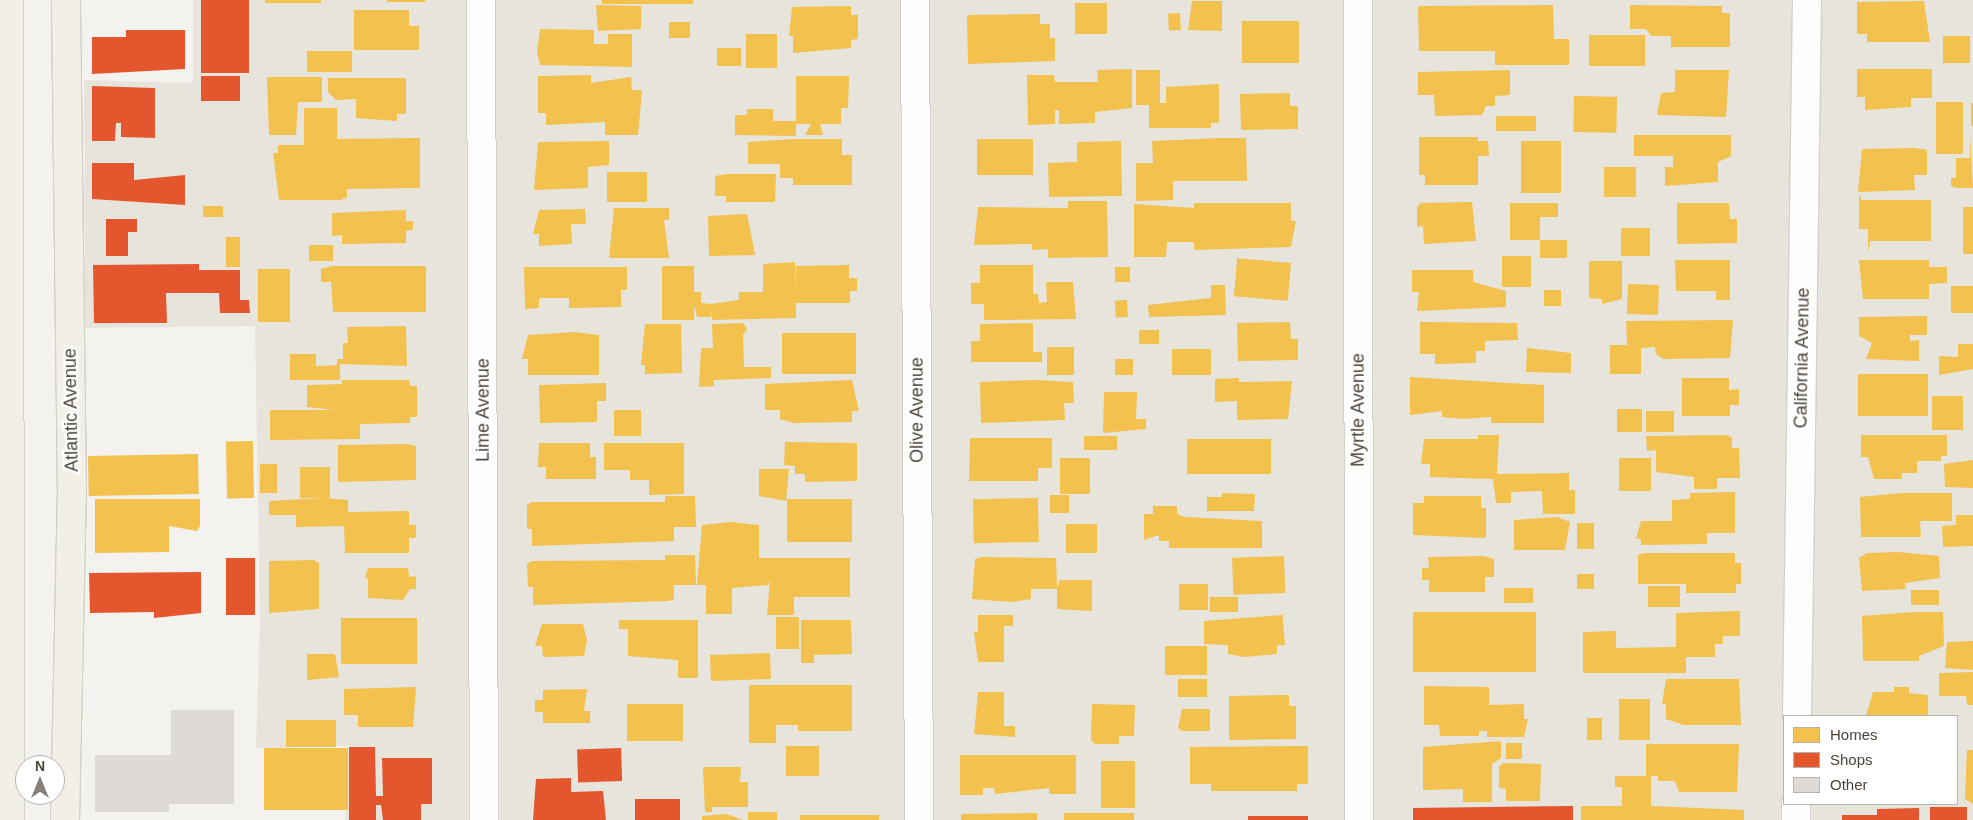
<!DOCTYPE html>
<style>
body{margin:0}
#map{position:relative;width:1973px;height:820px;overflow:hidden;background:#f4f2ee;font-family:Helvetica,sans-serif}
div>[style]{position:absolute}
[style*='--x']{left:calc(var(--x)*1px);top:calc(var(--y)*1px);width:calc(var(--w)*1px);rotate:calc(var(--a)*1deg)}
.residential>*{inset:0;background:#e7e4dc}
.homes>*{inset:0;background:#f2c14e;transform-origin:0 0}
.shops>*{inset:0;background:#e4572e;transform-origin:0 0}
.building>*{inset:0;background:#dedbd6}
.roads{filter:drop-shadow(1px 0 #d2d0cb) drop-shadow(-1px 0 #d2d0cb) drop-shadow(0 1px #d2d0cb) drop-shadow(0 -1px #d2d0cb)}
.minor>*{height:28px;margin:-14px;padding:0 14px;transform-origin:14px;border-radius:14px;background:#fdfdfc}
.major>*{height:28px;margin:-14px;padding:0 14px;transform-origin:14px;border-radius:14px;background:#f2efe6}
span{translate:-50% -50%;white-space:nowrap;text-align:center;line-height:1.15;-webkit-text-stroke:5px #fff;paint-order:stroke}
.street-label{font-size:18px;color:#4b4439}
.legend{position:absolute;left:1783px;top:715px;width:175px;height:90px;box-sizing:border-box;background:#fff;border:1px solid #b7b4b0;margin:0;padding:6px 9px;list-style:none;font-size:15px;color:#4b4439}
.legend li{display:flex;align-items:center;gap:10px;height:25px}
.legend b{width:25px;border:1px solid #b7b4b0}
.north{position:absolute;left:15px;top:755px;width:50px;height:50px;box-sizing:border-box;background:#fff;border:1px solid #b7b4b0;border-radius:50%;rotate:0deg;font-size:14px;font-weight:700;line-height:20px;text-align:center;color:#4b4439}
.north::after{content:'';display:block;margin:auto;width:18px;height:22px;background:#868178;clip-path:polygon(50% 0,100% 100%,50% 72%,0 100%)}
</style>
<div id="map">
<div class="residential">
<i style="clip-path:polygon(evenodd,193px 0,1973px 0,1973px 820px,345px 820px,348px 746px,256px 748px,260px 620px,255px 326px,85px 328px,84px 80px,193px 83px,193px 0,1784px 716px,1957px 716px,1957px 804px,1784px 804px,1784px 716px)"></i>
</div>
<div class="homes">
<i style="left:265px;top:0;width:56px;height:3px"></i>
<i style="left:387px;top:0;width:38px;height:2px"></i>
<i style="left:602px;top:0;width:91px;height:4px"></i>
<i style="clip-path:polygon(1192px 1px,1222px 1px,1222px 31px,1188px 30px)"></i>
<i style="clip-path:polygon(1924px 1px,1930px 42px,1867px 42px,1867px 34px,1857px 34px,1857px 2px)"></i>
<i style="left:1075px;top:3px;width:32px;height:31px"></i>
<i style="clip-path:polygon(596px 5px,641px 6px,641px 29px,598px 31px)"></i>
<i style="clip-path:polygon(1553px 5px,1554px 39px,1569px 39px,1569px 65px,1495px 65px,1495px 51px,1419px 51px,1418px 6px)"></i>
<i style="clip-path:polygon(1630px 5px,1722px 6px,1722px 13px,1730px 13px,1730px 47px,1671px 47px,1671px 36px,1651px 36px,1646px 29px,1630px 29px)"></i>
<i style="clip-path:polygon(851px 6px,851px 15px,858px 15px,858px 39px,851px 40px,851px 48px,793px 53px,793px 36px,789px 36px,792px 7px)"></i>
<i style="clip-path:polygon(354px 10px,409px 10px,409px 26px,419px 26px,419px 50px,354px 50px)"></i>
<i style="left:1180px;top:13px;width:17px;height:12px;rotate:87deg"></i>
<i style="clip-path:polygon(1040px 14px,1040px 24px,1050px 24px,1050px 38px,1055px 38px,1055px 61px,968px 64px,967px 15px)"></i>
<i style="left:1299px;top:21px;width:42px;height:57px;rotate:90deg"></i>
<i style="left:669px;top:22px;width:21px;height:16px"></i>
<i style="clip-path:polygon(540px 29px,594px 30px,594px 44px,608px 44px,608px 34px,632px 34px,632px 67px,540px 65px,537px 52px)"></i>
<i style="left:746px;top:34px;width:31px;height:34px"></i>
<i style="left:1589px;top:35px;width:56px;height:31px"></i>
<i style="left:1943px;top:36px;width:27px;height:27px"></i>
<i style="left:717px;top:48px;width:24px;height:18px"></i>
<i style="left:352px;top:51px;width:21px;height:45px;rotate:90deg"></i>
<i style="clip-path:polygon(1132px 69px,1132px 108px,1095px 112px,1095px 123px,1059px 124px,1059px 110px,1055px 110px,1055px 124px,1028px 125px,1027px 75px,1054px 75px,1055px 82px,1098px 82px,1097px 70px)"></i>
<i style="clip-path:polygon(1857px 69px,1932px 69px,1932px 98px,1911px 98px,1911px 107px,1865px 110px,1865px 97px,1857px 97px)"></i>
<i style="clip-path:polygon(1136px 70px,1160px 70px,1160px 103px,1166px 103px,1166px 87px,1219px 84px,1219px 123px,1211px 123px,1211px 128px,1149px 128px,1149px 105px,1136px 105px)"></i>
<i style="clip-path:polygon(1510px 70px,1510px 95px,1495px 96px,1495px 106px,1486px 106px,1482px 115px,1435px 116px,1434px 95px,1418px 95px,1418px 72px)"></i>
<i style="clip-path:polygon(1675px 70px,1729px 70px,1726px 117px,1657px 115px,1661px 93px,1675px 92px)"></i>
<i style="clip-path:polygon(591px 75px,591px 83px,631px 77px,632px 90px,642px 90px,638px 135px,605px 135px,605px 122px,546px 125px,546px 113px,538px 113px,538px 76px)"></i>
<i style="clip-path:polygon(796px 76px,849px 76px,848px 108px,841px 108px,841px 124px,820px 124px,823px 135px,805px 135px,811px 124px,796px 124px,796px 136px,735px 135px,735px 115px,747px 115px,747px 109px,773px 109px,773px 121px,796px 121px)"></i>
<i style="clip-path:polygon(267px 77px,322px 77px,322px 102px,298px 102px,296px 135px,269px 135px)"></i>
<i style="clip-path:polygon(328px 78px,406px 78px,406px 114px,397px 114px,397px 121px,356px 118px,356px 99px,336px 100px,328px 92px)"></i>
<i style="clip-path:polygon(1290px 93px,1290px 106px,1298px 106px,1298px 129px,1241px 130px,1240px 94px)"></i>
<i style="left:1574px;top:96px;width:43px;height:36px;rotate:1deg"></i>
<i style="left:1936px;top:102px;width:27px;height:52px"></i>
<i style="left:1971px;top:103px;width:2px;height:23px"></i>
<i style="clip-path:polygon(304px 108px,337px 108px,337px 139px,420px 138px,420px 188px,347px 189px,347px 197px,341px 200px,279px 200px,273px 153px,278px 153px,278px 145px,304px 145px)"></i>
<i style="left:1496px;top:116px;width:40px;height:15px"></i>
<i style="clip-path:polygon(1634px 135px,1731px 135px,1731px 156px,1718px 162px,1718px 182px,1665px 186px,1665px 167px,1673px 167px,1673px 156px,1634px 156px)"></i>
<i style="clip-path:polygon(1970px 135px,1973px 188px,1957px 188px,1951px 186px,1951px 178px,1956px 178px,1956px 158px,1970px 158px)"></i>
<i style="clip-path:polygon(1419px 137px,1478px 137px,1478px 141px,1488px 141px,1489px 156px,1478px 156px,1478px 185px,1425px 185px,1425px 175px,1419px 175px)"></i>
<i style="clip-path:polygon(1221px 138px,1246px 138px,1247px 181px,1173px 181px,1173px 200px,1136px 201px,1136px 163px,1153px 163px,1152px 141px)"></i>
<i style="clip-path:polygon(794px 139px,842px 139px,842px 155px,852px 155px,852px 185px,793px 185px,793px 178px,780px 178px,780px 164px,748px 164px,748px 142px)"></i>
<i style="left:977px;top:139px;width:56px;height:36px"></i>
<i style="clip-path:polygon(609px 141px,609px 165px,588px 167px,588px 188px,534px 190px,538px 142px)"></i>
<i style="clip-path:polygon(1121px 141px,1122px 196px,1049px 197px,1048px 163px,1077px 162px,1077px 142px)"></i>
<i style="left:1561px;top:141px;width:52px;height:40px;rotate:90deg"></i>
<i style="clip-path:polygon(1915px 148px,1927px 150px,1927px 175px,1914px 175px,1915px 190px,1858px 192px,1862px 149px)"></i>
<i style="left:1604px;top:167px;width:32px;height:30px"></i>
<i style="left:607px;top:172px;width:40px;height:30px"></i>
<i style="clip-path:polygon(727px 174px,776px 174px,775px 202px,726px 202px,726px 196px,715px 196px,715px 176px)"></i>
<i style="clip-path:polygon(1859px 195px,1862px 200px,1931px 200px,1931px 241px,1870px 241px,1868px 253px,1868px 229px,1859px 229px)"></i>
<i style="clip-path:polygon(1068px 201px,1107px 201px,1108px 257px,1048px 258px,1048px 249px,1032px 250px,1032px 244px,974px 245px,978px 207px,1068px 208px)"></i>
<i style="clip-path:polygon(1472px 202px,1476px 241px,1424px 244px,1423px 226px,1417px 227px,1417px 207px,1421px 203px)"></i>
<i style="clip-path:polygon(1194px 203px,1291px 203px,1291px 221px,1296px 221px,1291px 247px,1194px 250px,1194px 242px,1167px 242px,1166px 257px,1134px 257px,1134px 204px,1194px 208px)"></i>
<i style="clip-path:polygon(1510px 203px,1558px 203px,1558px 217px,1540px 217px,1540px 240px,1510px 240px)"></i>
<i style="clip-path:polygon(1677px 203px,1729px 203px,1730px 219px,1737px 219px,1737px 243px,1677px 244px)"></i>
<i style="left:203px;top:206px;width:20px;height:11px"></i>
<i style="left:1963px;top:207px;width:10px;height:47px"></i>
<i style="clip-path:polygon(614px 208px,669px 208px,669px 220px,664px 220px,669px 258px,609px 258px)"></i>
<i style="clip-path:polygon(585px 209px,586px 224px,571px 224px,572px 244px,539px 246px,539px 234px,533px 234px,539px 210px)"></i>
<i style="clip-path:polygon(406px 210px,406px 221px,413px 221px,413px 230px,406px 231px,406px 243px,342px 244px,342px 235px,332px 236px,332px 213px)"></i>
<i style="clip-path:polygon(747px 214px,755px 255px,709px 256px,708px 216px)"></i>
<i style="left:1621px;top:228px;width:29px;height:28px"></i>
<i style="left:226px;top:237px;width:14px;height:30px"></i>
<i style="left:1540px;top:240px;width:27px;height:18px"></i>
<i style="left:309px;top:245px;width:24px;height:16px"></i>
<i style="left:1502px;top:256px;width:29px;height:31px"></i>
<i style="clip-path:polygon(1675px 260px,1730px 260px,1730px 300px,1716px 300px,1716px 291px,1676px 291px)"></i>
<i style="clip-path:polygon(1859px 260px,1929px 260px,1929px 267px,1947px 267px,1947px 283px,1929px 284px,1929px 299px,1863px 299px)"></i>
<i style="clip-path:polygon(1589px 261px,1622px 261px,1622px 299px,1602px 304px,1602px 299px,1589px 298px)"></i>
<i style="clip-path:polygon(795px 262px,796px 292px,796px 266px,849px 265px,849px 278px,857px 278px,857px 291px,850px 291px,850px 303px,796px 303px,796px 318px,712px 320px,711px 308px,711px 317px,697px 317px,694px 305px,694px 320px,662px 320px,662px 266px,694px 266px,694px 292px,701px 292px,701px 303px,711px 304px,739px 300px,739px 292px,763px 292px,763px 264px)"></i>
<i style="left:1291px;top:263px;width:38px;height:54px;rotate:95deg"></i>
<i style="clip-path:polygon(980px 265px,1033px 265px,1033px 294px,1038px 294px,1039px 303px,1047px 302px,1046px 282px,1073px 282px,1076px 319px,984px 320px,984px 304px,971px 304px,971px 283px,980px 283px)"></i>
<i style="clip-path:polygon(332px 266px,426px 266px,426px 312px,333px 312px,331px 282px,321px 282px,321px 269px)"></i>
<i style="clip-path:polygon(524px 267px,627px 267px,627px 290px,621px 290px,621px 307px,569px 308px,569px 298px,539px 298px,539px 308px,525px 309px)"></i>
<i style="left:1115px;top:267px;width:15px;height:15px"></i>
<i style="left:258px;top:269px;width:32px;height:53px"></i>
<i style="clip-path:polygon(1412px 270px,1473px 270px,1473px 282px,1506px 291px,1506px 307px,1417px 311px,1419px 292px,1412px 292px)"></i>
<i style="left:1628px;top:284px;width:31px;height:30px;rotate:2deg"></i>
<i style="clip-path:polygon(1211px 285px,1225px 285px,1226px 315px,1149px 317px,1148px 305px,1211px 298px)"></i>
<i style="left:1973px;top:286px;width:27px;height:22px;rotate:90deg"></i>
<i style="left:1544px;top:290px;width:17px;height:16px"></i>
<i style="left:1127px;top:300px;width:17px;height:12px;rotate:87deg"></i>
<i style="clip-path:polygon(1927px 316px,1927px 335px,1910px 335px,1910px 341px,1919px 340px,1919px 361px,1866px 359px,1872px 343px,1859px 336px,1859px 317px)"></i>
<i style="clip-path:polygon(1733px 320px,1730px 358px,1663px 359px,1656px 354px,1655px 347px,1641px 348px,1641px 374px,1610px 374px,1610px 345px,1627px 345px,1626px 321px)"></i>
<i style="clip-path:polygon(1290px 322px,1291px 339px,1298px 339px,1298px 360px,1238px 361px,1237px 323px)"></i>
<i style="clip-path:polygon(1420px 322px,1517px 323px,1518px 340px,1485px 341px,1485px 351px,1476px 351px,1476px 363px,1435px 364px,1435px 354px,1420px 354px)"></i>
<i style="clip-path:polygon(743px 323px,747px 329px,743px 335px,744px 367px,771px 367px,771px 378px,714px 380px,714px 386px,699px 387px,701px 348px,713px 348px,712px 324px)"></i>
<i style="clip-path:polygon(1033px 323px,1033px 352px,1042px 352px,1042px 362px,971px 362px,971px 341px,980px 341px,980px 324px)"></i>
<i style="clip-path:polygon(645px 324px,681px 324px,682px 373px,645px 374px,645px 365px,641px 365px)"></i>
<i style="clip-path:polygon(406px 326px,407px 366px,340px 364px,340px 380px,290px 380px,290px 354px,316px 354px,316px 366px,337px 365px,337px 359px,343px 359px,343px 343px,348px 343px,347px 327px)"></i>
<i style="left:1139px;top:330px;width:20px;height:14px"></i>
<i style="clip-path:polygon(574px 332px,599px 335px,599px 375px,528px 375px,528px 359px,522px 359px,528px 335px)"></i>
<i style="left:782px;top:333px;width:74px;height:41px"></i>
<i style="clip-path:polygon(1958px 344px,1973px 344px,1973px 369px,1939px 375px,1939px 356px,1958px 357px)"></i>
<i style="left:1047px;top:347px;width:27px;height:28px"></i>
<i style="clip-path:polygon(1527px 348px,1571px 353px,1571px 373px,1526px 372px)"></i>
<i style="left:1172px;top:349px;width:39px;height:26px"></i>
<i style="left:1115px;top:359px;width:18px;height:16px"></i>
<i style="left:1928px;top:374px;width:42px;height:70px;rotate:90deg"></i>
<i style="clip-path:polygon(1410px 377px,1544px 385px,1544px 423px,1491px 423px,1491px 417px,1463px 419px,1442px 417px,1442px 411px,1410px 415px)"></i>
<i style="clip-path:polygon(1239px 378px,1239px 382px,1292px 381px,1288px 419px,1237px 420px,1237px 401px,1215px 402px,1215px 379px)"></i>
<i style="clip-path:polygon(1682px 378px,1729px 378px,1729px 390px,1739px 389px,1739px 405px,1730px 405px,1730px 416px,1682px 416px)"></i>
<i style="clip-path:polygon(341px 380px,409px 380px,410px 386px,417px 386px,417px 417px,410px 417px,410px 423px,360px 424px,360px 439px,270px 440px,270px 410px,334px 410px,307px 407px,307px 385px,342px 384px)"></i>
<i style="clip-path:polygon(852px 380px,859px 411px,852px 411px,852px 422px,794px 423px,780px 419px,780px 410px,765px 410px,765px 384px)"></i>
<i style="clip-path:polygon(1035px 380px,1073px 382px,1074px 403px,1064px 403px,1065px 420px,981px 423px,980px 382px)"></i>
<i style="clip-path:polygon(606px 383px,606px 401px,597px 401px,597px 422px,540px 423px,539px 385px)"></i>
<i style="clip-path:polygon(1104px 392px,1137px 392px,1136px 419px,1146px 419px,1146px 429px,1103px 433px)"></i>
<i style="left:1932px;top:396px;width:31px;height:34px"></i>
<i style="left:1642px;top:409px;width:23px;height:25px;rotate:90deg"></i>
<i style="left:614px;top:410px;width:27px;height:26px"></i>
<i style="left:1674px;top:411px;width:21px;height:28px;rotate:90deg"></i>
<i style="clip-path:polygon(1478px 435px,1499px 435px,1497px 474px,1569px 473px,1569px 490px,1575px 490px,1575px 514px,1543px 514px,1542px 491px,1511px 492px,1511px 503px,1496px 503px,1493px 479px,1430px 477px,1430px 464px,1421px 464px,1424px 439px,1478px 439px)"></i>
<i style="clip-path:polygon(1727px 435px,1732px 438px,1732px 448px,1739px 448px,1740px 478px,1717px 478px,1717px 489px,1694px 489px,1694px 477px,1656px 472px,1656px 450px,1647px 451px,1646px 436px)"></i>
<i style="clip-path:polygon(1861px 435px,1947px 435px,1947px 456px,1941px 456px,1941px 461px,1917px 461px,1917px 473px,1902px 473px,1902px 479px,1874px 479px,1868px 457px,1861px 457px)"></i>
<i style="left:1084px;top:436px;width:33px;height:14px"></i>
<i style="clip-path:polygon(970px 438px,1052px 438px,1052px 468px,1038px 468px,1038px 481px,969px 481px)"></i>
<i style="left:1271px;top:439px;width:35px;height:84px;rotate:90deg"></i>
<i style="left:253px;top:441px;width:57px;height:27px;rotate:89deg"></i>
<i style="clip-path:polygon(785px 442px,857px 443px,857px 481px,805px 482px,805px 474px,795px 474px,795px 466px,784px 465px)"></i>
<i style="clip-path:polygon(539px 443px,590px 443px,590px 457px,596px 457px,596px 479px,546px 479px,546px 467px,538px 467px)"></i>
<i style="clip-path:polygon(604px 443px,684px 443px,684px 494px,649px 495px,649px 480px,630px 480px,630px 470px,604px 470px)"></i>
<i style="clip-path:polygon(407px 444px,416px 446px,416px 480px,338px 482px,338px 445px)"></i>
<i style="left:198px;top:454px;width:40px;height:110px;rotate:89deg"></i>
<i style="left:1060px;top:458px;width:30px;height:36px"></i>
<i style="left:1619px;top:458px;width:32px;height:33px"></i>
<i style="clip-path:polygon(1973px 460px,1973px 488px,1945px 487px,1944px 464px)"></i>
<i style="left:260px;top:464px;width:17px;height:29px"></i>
<i style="left:300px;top:467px;width:30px;height:31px"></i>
<i style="clip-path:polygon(759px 469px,789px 469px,786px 501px,759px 496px)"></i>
<i style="clip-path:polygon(1735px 492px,1735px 533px,1707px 533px,1707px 544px,1641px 545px,1641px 539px,1636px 539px,1641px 521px,1672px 521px,1672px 500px,1690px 499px,1690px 493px)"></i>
<i style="clip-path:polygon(1222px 493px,1255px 494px,1254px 511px,1207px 511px,1207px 497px,1222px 497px)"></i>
<i style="clip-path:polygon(1902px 493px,1952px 493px,1952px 521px,1920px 521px,1921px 537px,1861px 537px,1860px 497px)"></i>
<i style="left:1050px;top:495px;width:19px;height:18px"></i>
<i style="clip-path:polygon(665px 496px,695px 496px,696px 527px,674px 527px,674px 541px,532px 546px,532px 529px,527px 529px,527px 505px,532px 502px,665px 502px)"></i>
<i style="clip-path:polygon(1424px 496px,1481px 496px,1481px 508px,1486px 508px,1486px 538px,1413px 535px,1413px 503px,1424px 503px)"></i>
<i style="clip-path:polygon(323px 498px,348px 500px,348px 512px,409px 511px,409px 525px,416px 525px,416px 538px,409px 538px,409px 553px,345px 553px,344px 526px,296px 527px,296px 515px,269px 515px,269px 501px)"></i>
<i style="left:1038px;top:498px;width:44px;height:65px;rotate:89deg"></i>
<i style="clip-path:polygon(95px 499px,200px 499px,200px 526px,197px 531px,169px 526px,169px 552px,95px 553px)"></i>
<i style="left:787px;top:499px;width:65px;height:43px"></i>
<i style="clip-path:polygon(1153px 506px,1177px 506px,1177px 514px,1185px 517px,1262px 521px,1262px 548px,1169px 548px,1169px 541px,1159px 541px,1159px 535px,1144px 540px,1144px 514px,1153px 514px)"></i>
<i style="clip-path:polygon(1956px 515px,1973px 515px,1973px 546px,1943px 547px,1942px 526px,1956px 525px)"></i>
<i style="clip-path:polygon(1557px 517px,1570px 522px,1565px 550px,1514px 550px,1514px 520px)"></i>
<i style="clip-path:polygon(731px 522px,759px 525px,759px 558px,850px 558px,850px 597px,794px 597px,794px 615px,767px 615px,770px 580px,768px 585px,732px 588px,732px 614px,706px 614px,706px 585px,697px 585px,702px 525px)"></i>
<i style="left:1594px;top:523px;width:26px;height:17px;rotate:90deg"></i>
<i style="left:1066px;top:524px;width:31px;height:29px"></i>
<i style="clip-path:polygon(1898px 552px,1939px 556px,1940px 578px,1905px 583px,1906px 589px,1862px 591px,1859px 558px,1867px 553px)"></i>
<i style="clip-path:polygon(1645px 553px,1735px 553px,1735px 563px,1741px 563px,1741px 584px,1736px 584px,1736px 593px,1686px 593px,1686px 584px,1638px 584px,1638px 555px)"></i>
<i style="clip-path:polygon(665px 555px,695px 555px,696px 585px,674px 585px,674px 599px,669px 601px,533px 605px,533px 587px,528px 587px,527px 564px,532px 561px,665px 560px)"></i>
<i style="left:1284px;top:556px;width:37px;height:52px;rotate:88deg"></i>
<i style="clip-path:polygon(1484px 556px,1494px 559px,1494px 577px,1485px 577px,1485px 592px,1429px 592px,1429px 580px,1422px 580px,1422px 568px,1429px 568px,1428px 557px)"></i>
<i style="clip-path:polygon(982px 557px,1056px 558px,1057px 587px,1060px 580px,1092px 580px,1092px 611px,1057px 609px,1057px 589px,1031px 589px,1031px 599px,1011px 602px,972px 599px,975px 559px)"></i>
<i style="clip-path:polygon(314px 560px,319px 563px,319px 609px,269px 613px,269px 561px)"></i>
<i style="clip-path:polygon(368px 568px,408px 568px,409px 577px,416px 576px,416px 589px,410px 589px,403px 600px,368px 598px,368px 578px,365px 578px)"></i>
<i style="left:1594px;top:574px;width:15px;height:17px;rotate:90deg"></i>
<i style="left:1179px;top:584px;width:29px;height:26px"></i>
<i style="left:1680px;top:586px;width:21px;height:32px;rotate:90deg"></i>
<i style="left:1504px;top:588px;width:29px;height:15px"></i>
<i style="left:1911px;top:590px;width:28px;height:15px"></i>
<i style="left:1210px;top:597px;width:28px;height:15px"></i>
<i style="clip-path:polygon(1282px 609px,1285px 645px,1277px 645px,1277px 654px,1244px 657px,1228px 654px,1228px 645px,1204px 644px,1204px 621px,1282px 615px)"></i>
<i style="clip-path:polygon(1740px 611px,1740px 636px,1723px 636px,1723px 644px,1715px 644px,1715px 657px,1686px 657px,1686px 673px,1583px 673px,1583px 632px,1616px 631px,1616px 648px,1676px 647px,1676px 613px)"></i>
<i style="left:1536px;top:612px;width:60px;height:123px;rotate:90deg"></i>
<i style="clip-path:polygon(1914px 612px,1943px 612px,1944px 646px,1919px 656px,1919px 661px,1863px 661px,1862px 616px)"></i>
<i style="clip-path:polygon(978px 615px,1013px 615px,1013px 626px,1004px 626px,1004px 662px,978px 662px,974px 632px,978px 632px)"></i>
<i style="left:776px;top:617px;width:23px;height:32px"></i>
<i style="left:341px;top:618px;width:76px;height:46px"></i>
<i style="clip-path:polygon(619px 620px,698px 620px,698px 678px,678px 678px,678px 660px,628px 656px,628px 629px,619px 629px)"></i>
<i style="clip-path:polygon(801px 620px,851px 620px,852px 654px,814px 655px,814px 663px,801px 663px)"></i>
<i style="clip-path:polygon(542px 624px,583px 624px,587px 640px,584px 656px,543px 657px,542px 646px,535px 646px)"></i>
<i style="clip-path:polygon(1973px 641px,1973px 670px,1945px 668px,1947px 642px)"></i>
<i style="left:1165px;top:646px;width:42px;height:29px"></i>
<i style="left:770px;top:653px;width:26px;height:60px;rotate:88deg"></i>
<i style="clip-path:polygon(307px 654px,335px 654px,339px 677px,307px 680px)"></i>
<i style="clip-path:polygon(1973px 672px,1973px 705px,1967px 705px,1966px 696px,1939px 696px,1939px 673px)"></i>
<i style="left:1178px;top:679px;width:29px;height:18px"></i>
<i style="clip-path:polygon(1666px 679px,1739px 679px,1741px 725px,1684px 725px,1666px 719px,1666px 704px,1662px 704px)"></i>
<i style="clip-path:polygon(749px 685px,852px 685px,852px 731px,798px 731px,798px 725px,776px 725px,776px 743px,749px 743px)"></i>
<i style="clip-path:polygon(1424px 686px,1489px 687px,1489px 705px,1524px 704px,1524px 719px,1528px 719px,1524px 737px,1487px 737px,1487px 731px,1479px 731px,1479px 736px,1440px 736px,1439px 725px,1424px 725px)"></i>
<i style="clip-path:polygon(416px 687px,413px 727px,358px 727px,358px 715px,344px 715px,344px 689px)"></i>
<i style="clip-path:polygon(1894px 687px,1909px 687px,1909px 693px,1928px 695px,1928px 716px,1866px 716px,1873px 692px,1894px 692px)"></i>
<i style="clip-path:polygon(587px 689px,584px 711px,590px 711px,590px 723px,543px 723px,543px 712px,535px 712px,535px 700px,543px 700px,543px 690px)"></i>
<i style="clip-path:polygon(978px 692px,1004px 692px,1004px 726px,1015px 726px,1015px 737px,974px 734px)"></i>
<i style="clip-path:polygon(1289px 695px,1289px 706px,1296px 706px,1296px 739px,1229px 740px,1229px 696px)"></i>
<i style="left:1619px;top:699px;width:31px;height:41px"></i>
<i style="left:627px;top:704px;width:56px;height:37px"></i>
<i style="clip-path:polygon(1092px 704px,1135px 705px,1134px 736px,1119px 736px,1119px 744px,1095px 744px,1091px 740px)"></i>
<i style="clip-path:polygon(1182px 709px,1210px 709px,1210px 731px,1182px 731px,1178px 728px)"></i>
<i style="left:1587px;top:718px;width:15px;height:22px"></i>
<i style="left:286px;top:720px;width:50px;height:27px"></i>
<i style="clip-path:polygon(1501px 741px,1501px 758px,1492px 764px,1492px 802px,1463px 802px,1463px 789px,1423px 790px,1423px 747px)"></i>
<i style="left:1506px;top:743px;width:16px;height:16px"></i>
<i style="clip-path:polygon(1646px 744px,1739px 744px,1737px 792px,1679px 792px,1675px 781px,1658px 781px,1658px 776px,1651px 776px,1651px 806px,1744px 810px,1744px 820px,1581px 820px,1581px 806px,1622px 806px,1622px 787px,1615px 787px,1615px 776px,1646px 776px)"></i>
<i style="left:786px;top:746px;width:33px;height:30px"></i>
<i style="clip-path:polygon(1308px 746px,1308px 784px,1297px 784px,1297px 791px,1211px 791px,1211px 784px,1190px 784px,1190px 747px)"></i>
<i style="left:348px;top:748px;width:62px;height:84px;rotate:90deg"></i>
<i style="clip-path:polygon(1967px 750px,1973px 750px,1973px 804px,1965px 799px)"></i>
<i style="clip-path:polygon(960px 755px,1076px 755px,1076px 794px,1049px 794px,1049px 788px,995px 794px,994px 788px,983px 788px,983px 795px,960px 795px)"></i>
<i style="left:1101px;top:761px;width:34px;height:47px"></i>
<i style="clip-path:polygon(1503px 763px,1541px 764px,1540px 801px,1506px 801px,1506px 789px,1499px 788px,1499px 767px)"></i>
<i style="clip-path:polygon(703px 767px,741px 767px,740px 782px,748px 782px,748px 807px,712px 807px,712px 812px,705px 812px)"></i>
<i style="left:748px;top:812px;width:29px;height:8px"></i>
<i style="clip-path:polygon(1037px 813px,1037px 820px,961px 820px,961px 814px)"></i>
<i style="left:1064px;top:813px;width:70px;height:7px"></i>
<i style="clip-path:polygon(726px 814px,744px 820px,702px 820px,702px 816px)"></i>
<i style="left:800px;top:815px;width:79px;height:5px"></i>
</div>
<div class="shops">
<i style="left:201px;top:0;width:48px;height:73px"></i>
<i style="clip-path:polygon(126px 30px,185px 30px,185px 69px,92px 74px,92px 37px,126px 37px)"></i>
<i style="left:240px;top:76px;width:25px;height:39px;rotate:90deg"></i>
<i style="clip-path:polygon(92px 86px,155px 88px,155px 138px,121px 137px,121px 123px,116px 123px,115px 141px,92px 141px)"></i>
<i style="clip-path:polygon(92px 163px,134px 163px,134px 180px,185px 175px,185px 205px,92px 199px)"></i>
<i style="clip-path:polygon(106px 219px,137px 219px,137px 232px,128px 232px,128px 256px,106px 256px)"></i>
<i style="clip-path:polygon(199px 264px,199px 270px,240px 270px,240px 300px,249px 300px,250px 313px,220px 313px,219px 293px,166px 293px,167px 323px,94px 323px,93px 265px)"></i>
<i style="left:226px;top:558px;width:29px;height:57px"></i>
<i style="clip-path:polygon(201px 572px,201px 613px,154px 618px,154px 612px,90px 613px,89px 573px)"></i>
<i style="clip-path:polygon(349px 747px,375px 747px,376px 796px,383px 796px,382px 758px,432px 758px,432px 804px,421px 804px,421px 820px,383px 820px,381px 805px,376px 805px,376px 820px,349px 820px)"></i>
<i style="left:621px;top:748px;width:33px;height:44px;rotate:88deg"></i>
<i style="clip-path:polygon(571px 778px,571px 792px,603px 791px,606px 820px,533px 820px,536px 779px)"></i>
<i style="left:680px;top:799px;width:21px;height:45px;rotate:90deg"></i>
<i style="clip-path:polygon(1573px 806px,1573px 820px,1413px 820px,1413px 808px)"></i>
<i style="left:1967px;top:807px;width:13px;height:37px;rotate:90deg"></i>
<i style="clip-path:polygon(1919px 808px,1919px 820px,1842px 820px,1842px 815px,1877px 815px,1877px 809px)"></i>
<i style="left:1248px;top:816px;width:60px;height:4px"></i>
</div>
<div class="building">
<i style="clip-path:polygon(171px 710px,234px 710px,234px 804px,169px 804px,169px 812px,95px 812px,95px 755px,171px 755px)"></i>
</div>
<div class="roads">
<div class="minor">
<i style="--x:481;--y:0;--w:820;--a:89.79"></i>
<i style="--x:915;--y:0;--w:820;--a:89.72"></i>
<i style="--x:1358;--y:0;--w:820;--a:89.93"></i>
<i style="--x:1797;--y:716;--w:716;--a:-89.2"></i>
<i style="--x:1796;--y:820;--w:16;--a:-90"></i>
</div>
<div class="major">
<i style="--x:9;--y:0;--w:820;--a:89.93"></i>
<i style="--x:65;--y:820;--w:323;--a:-88.8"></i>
<i style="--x:72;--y:497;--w:497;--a:-90.7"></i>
</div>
</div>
<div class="street-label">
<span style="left:1802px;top:358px;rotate:-89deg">California Avenue</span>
<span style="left:71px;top:410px;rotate:-91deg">Atlantic Avenue</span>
<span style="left:483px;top:410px;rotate:-90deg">Lime Avenue</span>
<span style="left:917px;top:410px;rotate:-90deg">Olive Avenue</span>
<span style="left:1358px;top:410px;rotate:-90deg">Myrtle Avenue</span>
</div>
<ul class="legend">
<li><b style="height:14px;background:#f2c14e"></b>Homes</li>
<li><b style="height:14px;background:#e4572e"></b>Shops</li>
<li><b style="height:14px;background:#dedbd6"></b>Other</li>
</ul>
<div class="north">N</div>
</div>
